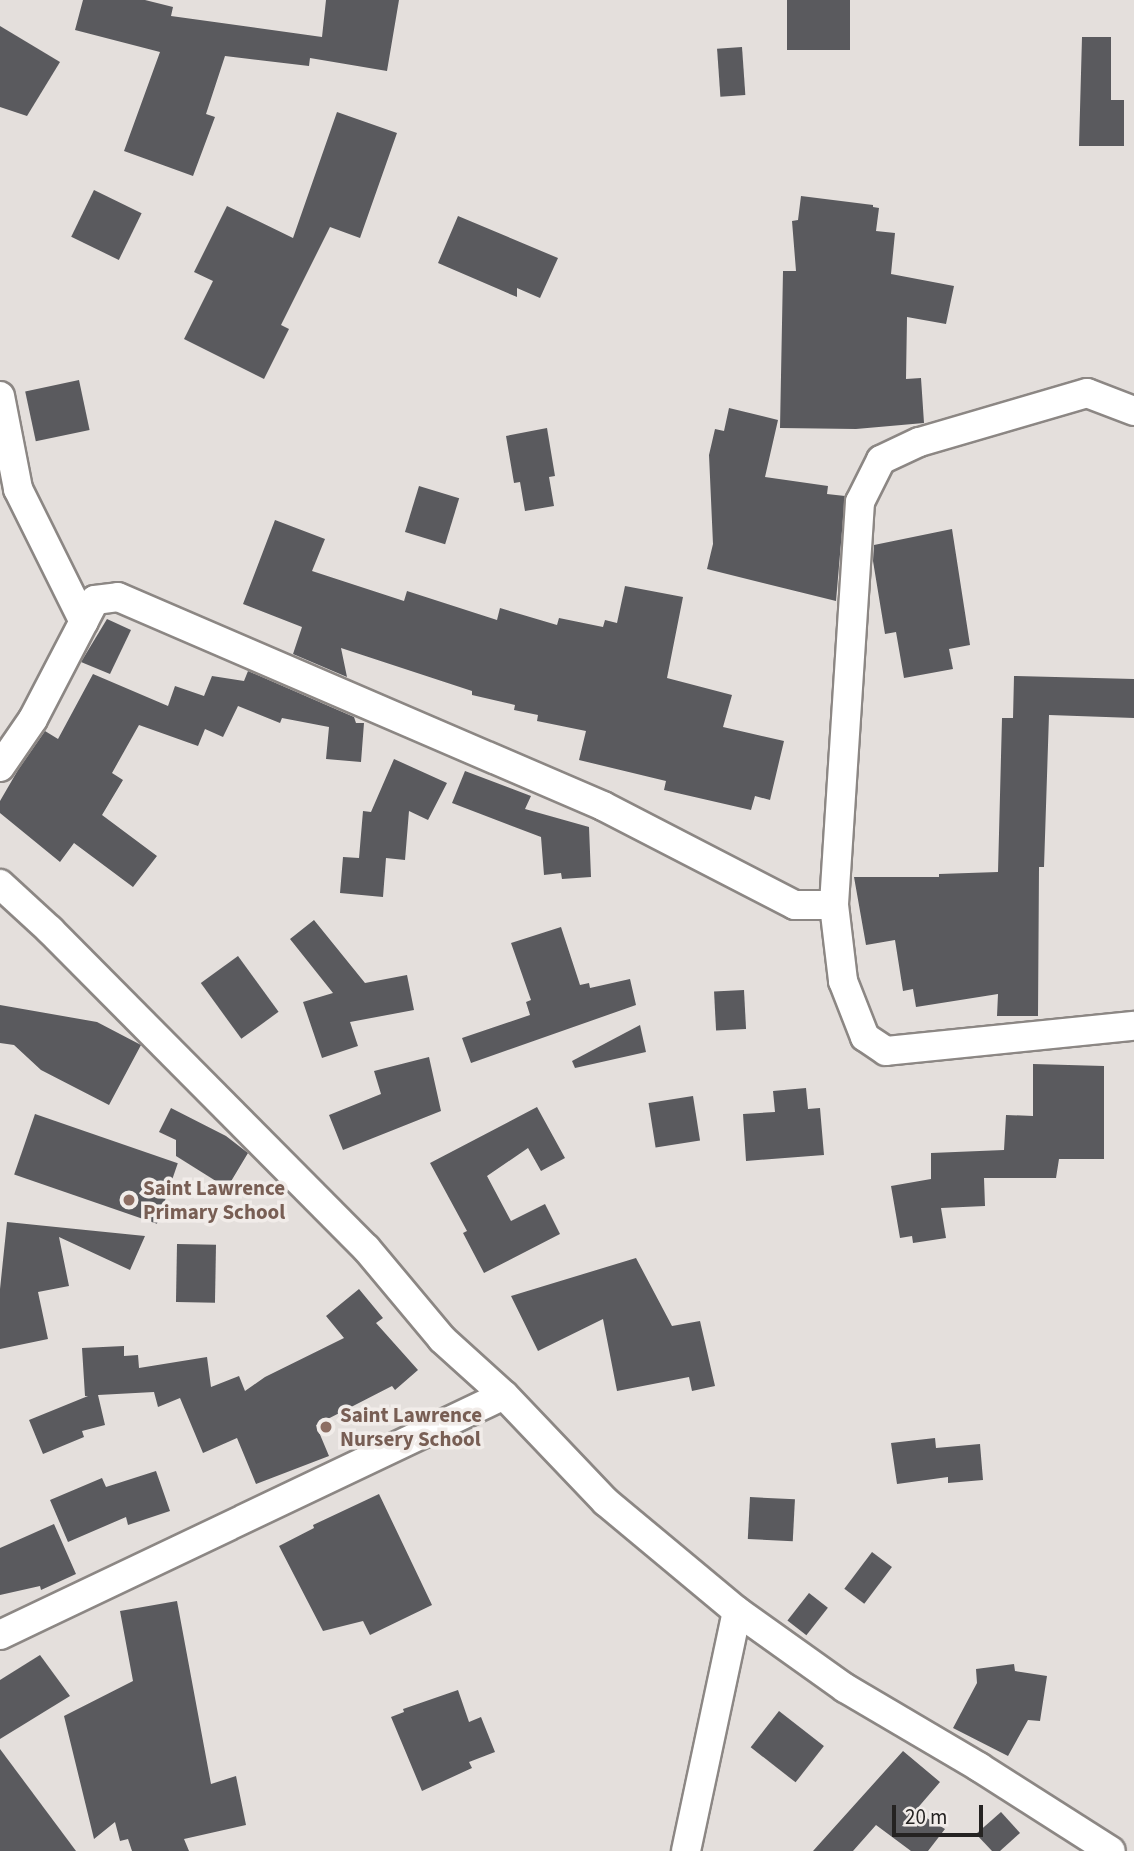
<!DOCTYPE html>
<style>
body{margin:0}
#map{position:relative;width:1134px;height:1851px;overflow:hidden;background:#e4dfdc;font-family:"Source Sans 3",sans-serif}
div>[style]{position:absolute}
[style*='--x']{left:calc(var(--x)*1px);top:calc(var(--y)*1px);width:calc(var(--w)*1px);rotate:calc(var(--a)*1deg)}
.building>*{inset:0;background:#5a5a5e;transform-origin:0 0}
.roads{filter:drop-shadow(2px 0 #8c8784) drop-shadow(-2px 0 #8c8784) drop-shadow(0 2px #8c8784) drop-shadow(0 -2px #8c8784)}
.street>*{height:28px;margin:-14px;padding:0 14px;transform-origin:14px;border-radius:14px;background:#fff}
.dots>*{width:19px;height:19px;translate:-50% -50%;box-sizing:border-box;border:4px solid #f1ece9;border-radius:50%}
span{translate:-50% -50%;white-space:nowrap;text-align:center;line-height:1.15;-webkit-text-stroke:7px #f1ece9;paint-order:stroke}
.education-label{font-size:21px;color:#785e54;font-weight:700}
.left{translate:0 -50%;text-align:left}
.scale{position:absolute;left:892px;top:1805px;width:91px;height:32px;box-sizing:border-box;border:4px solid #252322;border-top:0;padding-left:9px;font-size:21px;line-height:24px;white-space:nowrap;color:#252322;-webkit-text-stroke:5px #f1ece9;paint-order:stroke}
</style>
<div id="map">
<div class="building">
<i style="clip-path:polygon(83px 0,145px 0,173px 7px,171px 16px,322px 37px,326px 0,399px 0,387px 71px,310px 58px,309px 66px,225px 56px,206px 114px,215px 117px,193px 176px,124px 151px,160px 52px,75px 30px)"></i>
<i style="left:787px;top:0;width:63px;height:50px"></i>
<i style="clip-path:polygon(0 26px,60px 62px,27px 116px,0 107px)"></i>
<i style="clip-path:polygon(1082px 37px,1111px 37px,1111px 100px,1124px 100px,1124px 146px,1079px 146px)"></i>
<i style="left:742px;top:47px;width:48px;height:25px;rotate:86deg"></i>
<i style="clip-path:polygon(337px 112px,397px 133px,360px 238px,330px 227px,281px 325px,289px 329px,264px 379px,184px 339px,213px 281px,194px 272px,227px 206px,293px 238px)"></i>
<i style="left:94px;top:190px;width:53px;height:52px;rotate:26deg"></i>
<i style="clip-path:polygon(801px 196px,873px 205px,873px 207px,879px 208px,876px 231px,895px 233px,891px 274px,954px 286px,946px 324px,907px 317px,906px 379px,921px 378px,924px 423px,856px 429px,780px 428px,783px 271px,796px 271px,792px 221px,798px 220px)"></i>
<i style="clip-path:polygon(458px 216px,558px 258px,540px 298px,517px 288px,517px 297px,438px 263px)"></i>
<i style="left:79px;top:380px;width:51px;height:55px;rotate:78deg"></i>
<i style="clip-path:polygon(729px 408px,778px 420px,765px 477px,828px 486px,827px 494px,845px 496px,836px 601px,707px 569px,713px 544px,709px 455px,715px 429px,724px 431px)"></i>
<i style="clip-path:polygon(547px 428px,555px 476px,549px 477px,554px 506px,525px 511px,520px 482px,514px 483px,506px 436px)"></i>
<i style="left:419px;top:486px;width:42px;height:48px;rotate:17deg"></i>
<i style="clip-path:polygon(275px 520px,325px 539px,312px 571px,404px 601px,407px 591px,497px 620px,500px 608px,557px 625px,559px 618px,603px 627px,605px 620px,617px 623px,625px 586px,683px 597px,667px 678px,732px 695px,723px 727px,784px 741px,770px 800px,755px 796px,751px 810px,664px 790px,666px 781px,579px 760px,586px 731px,537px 721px,538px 715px,514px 710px,515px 705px,472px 695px,472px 691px,341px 648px,347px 677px,293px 654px,302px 627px,243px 604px)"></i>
<i style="clip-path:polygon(952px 529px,970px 645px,949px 649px,953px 669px,904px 678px,896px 632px,885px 634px,873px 561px,874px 545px)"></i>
<i style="clip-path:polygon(107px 619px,131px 630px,110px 674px,81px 662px)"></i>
<i style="clip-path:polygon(248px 671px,354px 717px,356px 723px,364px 723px,361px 762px,326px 759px,329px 727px,282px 718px,280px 723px,238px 706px,223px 737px,205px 729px,198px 746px,139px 725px,112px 773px,123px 780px,102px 815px,157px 856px,133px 887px,74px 843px,60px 862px,0 813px,0 801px,18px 770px,45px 731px,58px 739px,93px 674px,168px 706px,175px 686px,204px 696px,212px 676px,244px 681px)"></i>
<i style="clip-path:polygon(1014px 676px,1134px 679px,1134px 718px,1049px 715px,1044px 867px,1039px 867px,1038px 1016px,997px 1016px,998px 994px,916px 1007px,913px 989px,903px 991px,895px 940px,866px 945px,854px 877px,939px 877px,939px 874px,998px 872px,1002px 718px,1013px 718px)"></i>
<i style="clip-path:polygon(394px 759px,447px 783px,428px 820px,409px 811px,405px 860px,386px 858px,383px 897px,340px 893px,343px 857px,359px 858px,363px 811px,371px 812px)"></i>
<i style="clip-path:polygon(465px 771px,531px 796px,525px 809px,589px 827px,591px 877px,562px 879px,561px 873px,544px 875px,541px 837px,452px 803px)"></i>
<i style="clip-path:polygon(314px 920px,365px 983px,407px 975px,414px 1010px,350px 1022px,358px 1046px,322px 1058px,303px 1002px,333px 993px,290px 939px)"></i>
<i style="clip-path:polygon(561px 927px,580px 985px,589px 983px,590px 988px,630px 979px,636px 1005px,471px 1063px,462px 1038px,530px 1015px,526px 1002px,531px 1000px,511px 943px)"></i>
<i style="left:238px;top:956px;width:69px;height:46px;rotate:54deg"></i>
<i style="left:744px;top:990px;width:39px;height:30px;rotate:87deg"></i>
<i style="clip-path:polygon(0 1005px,97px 1022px,141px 1045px,109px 1105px,41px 1070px,14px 1045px,0 1043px)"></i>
<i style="clip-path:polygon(640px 1025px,646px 1052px,575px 1068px,572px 1061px)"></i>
<i style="clip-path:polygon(429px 1057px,441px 1111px,343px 1150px,329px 1115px,381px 1094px,374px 1071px)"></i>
<i style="clip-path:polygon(1033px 1064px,1104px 1066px,1104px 1159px,1059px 1159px,1056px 1178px,984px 1178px,985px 1206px,941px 1208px,946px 1238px,913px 1243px,912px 1236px,900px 1238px,891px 1186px,931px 1179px,931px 1153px,1004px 1150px,1006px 1115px,1033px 1116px)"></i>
<i style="clip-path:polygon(806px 1088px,808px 1109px,820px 1108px,824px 1155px,746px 1161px,743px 1114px,775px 1112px,773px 1091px)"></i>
<i style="left:693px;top:1096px;width:45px;height:45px;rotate:81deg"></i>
<i style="clip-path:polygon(537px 1107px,565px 1158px,541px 1171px,528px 1148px,487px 1176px,511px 1221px,545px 1204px,560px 1234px,484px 1273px,463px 1233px,467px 1231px,430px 1163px)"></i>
<i style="clip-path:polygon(171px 1108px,226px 1136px,248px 1153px,227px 1188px,176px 1156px,176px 1140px,159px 1132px)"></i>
<i style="left:35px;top:1114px;width:151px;height:64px;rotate:19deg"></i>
<i style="clip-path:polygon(7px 1222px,56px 1227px,145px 1236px,130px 1270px,59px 1237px,69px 1286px,38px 1292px,48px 1339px,0 1349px,0 1289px)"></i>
<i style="left:177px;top:1244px;width:39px;height:58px;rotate:1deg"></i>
<i style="clip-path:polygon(636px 1258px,672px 1326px,700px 1321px,715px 1386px,692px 1391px,689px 1377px,617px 1391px,603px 1319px,538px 1351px,511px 1296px)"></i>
<i style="clip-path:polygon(359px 1289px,383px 1318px,376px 1323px,418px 1370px,395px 1390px,392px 1386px,316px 1425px,329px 1456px,256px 1484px,237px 1438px,203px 1453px,180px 1398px,158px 1407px,154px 1392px,98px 1395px,105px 1425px,82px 1431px,84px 1437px,43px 1454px,29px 1420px,88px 1396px,85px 1396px,82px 1348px,124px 1346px,124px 1356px,138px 1355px,139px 1368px,207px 1357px,211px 1387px,239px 1376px,245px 1391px,265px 1377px,344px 1338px,326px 1316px)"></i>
<i style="clip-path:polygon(935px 1438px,936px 1448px,980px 1444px,983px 1480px,948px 1483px,948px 1477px,897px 1484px,891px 1443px)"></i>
<i style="clip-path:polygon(156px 1471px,170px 1511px,128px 1525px,126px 1517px,68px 1542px,50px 1500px,102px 1478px,106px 1487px)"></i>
<i style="clip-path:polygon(379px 1494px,432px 1605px,370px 1635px,363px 1621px,323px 1631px,279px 1546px,314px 1528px,313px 1525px)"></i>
<i style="left:750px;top:1497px;width:45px;height:42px;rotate:3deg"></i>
<i style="clip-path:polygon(54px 1524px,76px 1574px,41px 1590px,40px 1586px,0 1595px,0 1548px)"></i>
<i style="left:872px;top:1552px;width:25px;height:46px;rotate:37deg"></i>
<i style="left:809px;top:1593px;width:24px;height:35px;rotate:38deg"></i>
<i style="clip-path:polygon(177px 1601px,211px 1784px,236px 1776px,246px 1825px,184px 1839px,189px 1851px,132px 1851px,128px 1839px,120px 1841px,115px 1822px,94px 1839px,64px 1716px,133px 1681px,120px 1611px)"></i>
<i style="clip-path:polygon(40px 1655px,70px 1696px,0 1739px,0 1680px)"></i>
<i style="clip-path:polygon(1014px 1664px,1015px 1671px,1047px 1676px,1040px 1721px,1028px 1720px,1008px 1756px,953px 1728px,977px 1683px,976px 1669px)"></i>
<i style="clip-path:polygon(458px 1690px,469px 1722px,481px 1717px,495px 1752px,469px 1762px,472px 1768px,422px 1791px,391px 1717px,404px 1712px,403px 1709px)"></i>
<i style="left:779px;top:1711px;width:57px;height:46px;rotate:38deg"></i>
<i style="clip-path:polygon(0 1749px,76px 1851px,0 1851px)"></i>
<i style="clip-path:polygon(903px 1751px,940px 1782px,915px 1811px,945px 1829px,928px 1851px,911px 1851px,876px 1825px,853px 1851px,813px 1851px)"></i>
<i style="clip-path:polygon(1001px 1812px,1020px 1833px,1000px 1851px,992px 1851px,976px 1834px)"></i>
</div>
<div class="roads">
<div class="street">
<i style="--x:0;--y:396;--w:95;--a:79"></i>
<i style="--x:18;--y:489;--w:148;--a:63.6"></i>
<i style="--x:1134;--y:411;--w:50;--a:-159"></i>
<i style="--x:1087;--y:393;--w:175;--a:163.7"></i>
<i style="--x:919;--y:442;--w:42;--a:154.7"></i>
<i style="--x:881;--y:460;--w:47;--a:116.6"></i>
<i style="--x:860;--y:502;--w:404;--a:93.7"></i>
<i style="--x:834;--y:905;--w:77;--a:83.2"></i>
<i style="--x:843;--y:981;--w:60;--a:68.6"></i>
<i style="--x:865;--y:1037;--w:25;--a:34"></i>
<i style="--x:886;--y:1051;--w:249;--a:-5.8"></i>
<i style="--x:0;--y:767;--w:58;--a:-55.5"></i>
<i style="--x:33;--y:719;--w:134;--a:-62.5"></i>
<i style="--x:95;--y:600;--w:23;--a:-7"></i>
<i style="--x:118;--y:597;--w:528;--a:23.31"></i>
<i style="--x:603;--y:806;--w:216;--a:27.3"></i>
<i style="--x:795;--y:905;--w:39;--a:0"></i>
<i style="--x:0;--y:884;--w:68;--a:42.6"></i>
<i style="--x:50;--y:930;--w:448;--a:45.2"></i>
<i style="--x:366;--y:1248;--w:119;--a:50.1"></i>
<i style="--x:442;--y:1339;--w:84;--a:42.1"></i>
<i style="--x:504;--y:1395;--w:148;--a:46.4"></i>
<i style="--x:606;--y:1502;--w:170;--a:39.8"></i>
<i style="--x:737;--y:1611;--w:133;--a:35.5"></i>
<i style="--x:845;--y:1688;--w:156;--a:30.5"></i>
<i style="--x:979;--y:1767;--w:156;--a:32.5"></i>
<i style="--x:0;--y:1635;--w:558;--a:-25.46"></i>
<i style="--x:686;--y:1851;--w:245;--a:-78"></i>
</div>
</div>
<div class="dots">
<i style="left:129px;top:1200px;background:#8d6e63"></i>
<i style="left:326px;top:1427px;background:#8d6e63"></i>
</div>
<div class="education-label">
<span class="left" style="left:143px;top:1200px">Saint Lawrence<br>Primary School</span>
<span class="left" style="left:340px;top:1427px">Saint Lawrence<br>Nursery School</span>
</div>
<div class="scale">20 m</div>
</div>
